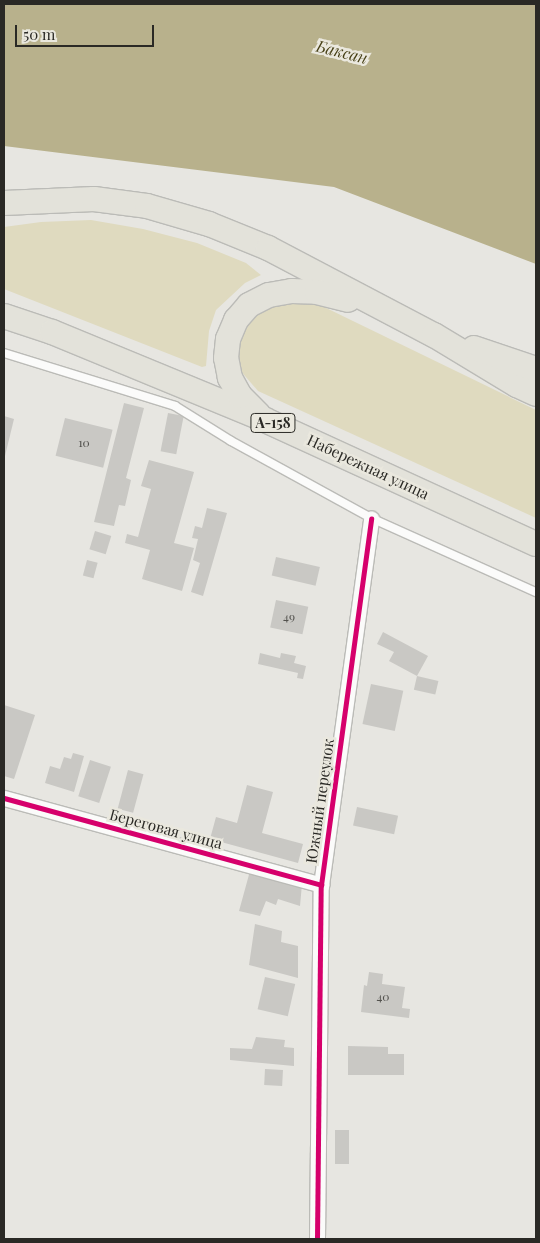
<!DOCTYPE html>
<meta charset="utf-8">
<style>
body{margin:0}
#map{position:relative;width:540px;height:1243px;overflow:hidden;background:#e7e6e1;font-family:"Playfair Display",serif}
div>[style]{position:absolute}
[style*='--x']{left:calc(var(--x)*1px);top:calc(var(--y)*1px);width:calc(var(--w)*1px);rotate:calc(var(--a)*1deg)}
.green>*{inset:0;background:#dfdabf}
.water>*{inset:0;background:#b8b18c}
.building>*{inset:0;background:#c9c8c4;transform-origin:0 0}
.roads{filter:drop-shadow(1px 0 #bbbbb7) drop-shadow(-1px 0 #bbbbb7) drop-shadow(0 1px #bbbbb7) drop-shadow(0 -1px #bbbbb7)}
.lane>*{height:8px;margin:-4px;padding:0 4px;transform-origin:4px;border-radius:4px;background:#fbfbfa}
.street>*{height:15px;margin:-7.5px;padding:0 7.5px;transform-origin:7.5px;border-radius:7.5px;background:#fbfbfa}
.primary>*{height:24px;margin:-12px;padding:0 12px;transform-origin:12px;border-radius:12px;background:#e3e2da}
.cycleway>*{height:5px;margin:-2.5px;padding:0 2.5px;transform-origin:2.5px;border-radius:2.5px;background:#d6006c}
span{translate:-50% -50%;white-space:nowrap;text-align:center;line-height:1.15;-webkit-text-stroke:5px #eae8de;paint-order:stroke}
.number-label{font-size:12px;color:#52514d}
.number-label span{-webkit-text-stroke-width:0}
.shield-label span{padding:1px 4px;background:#eae8de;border:1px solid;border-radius:4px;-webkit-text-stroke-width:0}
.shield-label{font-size:14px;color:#2a2925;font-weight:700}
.street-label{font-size:15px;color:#2a2925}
.water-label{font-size:16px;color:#463f15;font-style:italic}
.frame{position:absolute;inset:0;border:5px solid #2a2925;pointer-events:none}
.scale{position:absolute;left:15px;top:25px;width:139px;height:22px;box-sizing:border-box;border:2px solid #2a2925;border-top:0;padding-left:6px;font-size:15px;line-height:18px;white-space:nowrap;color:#2a2925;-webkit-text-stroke:4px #eae8de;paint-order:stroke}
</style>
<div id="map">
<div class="green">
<i style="clip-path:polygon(91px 220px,143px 229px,197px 243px,246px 263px,261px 275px,245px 283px,216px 310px,209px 331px,206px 366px,202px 367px,4px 289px,4px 227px,41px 222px)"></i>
<i style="clip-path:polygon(297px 298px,320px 305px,536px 410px,536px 518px,258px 391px,239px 369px,236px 342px,249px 318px,271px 302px)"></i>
</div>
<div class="water">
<i style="clip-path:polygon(4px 4px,536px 4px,536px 264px,334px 187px,4px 146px)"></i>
</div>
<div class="building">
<i style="clip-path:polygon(124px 403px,144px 408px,126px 478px,131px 480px,125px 506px,119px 505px,114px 526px,94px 522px)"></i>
<i style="left:168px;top:413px;width:16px;height:39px;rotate:11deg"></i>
<i style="clip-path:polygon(4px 416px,14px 419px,4px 460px)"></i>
<i style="left:65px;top:418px;width:49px;height:39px;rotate:14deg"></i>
<i style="clip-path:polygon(149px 460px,194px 472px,174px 543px,194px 548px,182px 591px,142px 579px,150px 550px,125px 543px,127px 534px,138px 537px,151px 489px,141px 486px)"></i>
<i style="clip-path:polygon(207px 508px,227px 513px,203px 596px,191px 592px,200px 563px,193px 560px,198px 539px,192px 538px,195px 526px,202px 528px)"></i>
<i style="left:95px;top:531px;width:17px;height:19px;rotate:17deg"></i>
<i style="left:276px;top:557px;width:45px;height:19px;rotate:13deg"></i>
<i style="left:87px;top:560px;width:11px;height:16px;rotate:15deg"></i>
<i style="left:276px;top:600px;width:33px;height:28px;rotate:12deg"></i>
<i style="clip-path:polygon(383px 632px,428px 656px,417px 676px,389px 661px,394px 652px,377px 644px)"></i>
<i style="clip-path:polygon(260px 653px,280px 658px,281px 653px,296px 656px,294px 663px,306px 666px,303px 679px,297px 678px,298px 673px,258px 664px)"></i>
<i style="left:417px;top:676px;width:22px;height:14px;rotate:13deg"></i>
<i style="left:371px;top:684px;width:33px;height:41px;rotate:12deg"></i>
<i style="clip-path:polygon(4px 705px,35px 715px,14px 779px,4px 776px)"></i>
<i style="clip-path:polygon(73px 753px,84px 756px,74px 792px,45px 783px,50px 766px,60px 769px,64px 757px,71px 759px)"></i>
<i style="left:90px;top:760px;width:22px;height:38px;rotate:18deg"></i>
<i style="left:128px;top:770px;width:16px;height:40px;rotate:15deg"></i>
<i style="clip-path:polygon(247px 785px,273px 792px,262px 833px,303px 844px,298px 863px,210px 839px,216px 817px,237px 823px)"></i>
<i style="left:357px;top:807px;width:42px;height:19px;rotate:12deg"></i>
<i style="clip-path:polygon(250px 871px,302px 884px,300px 906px,278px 899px,276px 905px,266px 901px,260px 916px,239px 911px)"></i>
<i style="clip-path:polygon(255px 924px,282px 931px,281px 942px,298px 946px,298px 978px,249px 965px)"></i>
<i style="clip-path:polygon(369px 972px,383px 974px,382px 984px,405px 987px,402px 1008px,410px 1009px,409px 1018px,361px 1012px,364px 985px,367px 986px)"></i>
<i style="left:265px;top:977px;width:31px;height:33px;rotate:13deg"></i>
<i style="clip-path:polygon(256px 1037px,285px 1040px,284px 1047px,294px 1048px,294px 1066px,230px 1060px,230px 1048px,252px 1049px)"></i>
<i style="clip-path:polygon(348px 1046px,388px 1047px,388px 1054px,404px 1054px,404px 1075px,348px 1075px)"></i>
<i style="left:265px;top:1069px;width:18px;height:16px;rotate:3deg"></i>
<i style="left:335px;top:1130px;width:14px;height:34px"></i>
</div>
<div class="roads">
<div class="lane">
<i style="--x:4;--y:353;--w:179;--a:17.2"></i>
<i style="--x:175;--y:406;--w:66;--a:32"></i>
<i style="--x:231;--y:441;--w:160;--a:28.8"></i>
<i style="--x:371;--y:518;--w:181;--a:24.2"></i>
</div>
<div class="street">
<i style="--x:4;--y:798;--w:329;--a:15.3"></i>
<i style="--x:317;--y:1239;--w:354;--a:-89.4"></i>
<i style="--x:321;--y:885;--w:370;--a:-82.2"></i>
</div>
<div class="primary">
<i style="--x:4;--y:203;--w:90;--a:-2.5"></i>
<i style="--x:94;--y:199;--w:53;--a:7.5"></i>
<i style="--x:147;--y:206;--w:65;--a:16.2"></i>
<i style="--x:209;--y:224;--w:64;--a:22.1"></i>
<i style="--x:268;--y:248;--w:187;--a:27.7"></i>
<i style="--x:434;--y:335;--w:97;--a:31.1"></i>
<i style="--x:517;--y:385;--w:21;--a:25"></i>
<i style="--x:4;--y:316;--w:51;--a:18.4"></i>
<i style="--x:52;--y:332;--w:230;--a:22.4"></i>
<i style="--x:265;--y:420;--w:298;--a:24.6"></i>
<i style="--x:474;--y:348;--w:65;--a:18.7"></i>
<i style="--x:258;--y:414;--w:25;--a:-135"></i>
<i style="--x:240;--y:396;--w:21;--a:-119"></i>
<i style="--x:230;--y:378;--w:20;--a:-101"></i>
<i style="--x:226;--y:358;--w:19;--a:-84"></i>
<i style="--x:228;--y:339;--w:21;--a:-67"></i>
<i style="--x:236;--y:320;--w:20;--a:-49"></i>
<i style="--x:249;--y:305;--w:22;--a:-27"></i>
<i style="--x:269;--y:295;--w:23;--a:-10"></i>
<i style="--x:292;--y:291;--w:25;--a:2"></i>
<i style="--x:317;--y:292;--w:32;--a:14"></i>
</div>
</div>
<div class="cycleway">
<i style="--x:4;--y:798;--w:329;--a:15.3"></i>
<i style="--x:317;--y:1239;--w:354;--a:-89.4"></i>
<i style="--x:321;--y:885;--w:370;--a:-82.2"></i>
</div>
<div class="number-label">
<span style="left:84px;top:443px">10</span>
<span style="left:289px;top:617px">49</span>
<span style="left:383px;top:997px">40</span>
</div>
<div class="shield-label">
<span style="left:273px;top:423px">А-158</span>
</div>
<div class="street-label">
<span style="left:368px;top:467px;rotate:25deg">Набережная улица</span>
<span style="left:320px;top:801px;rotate:-82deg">Южный переулок</span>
<span style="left:166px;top:829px;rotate:15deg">Береговая улица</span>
</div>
<div class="water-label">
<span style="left:342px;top:52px;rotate:14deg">Баксан</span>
</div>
<div class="frame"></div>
<div class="scale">50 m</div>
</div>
